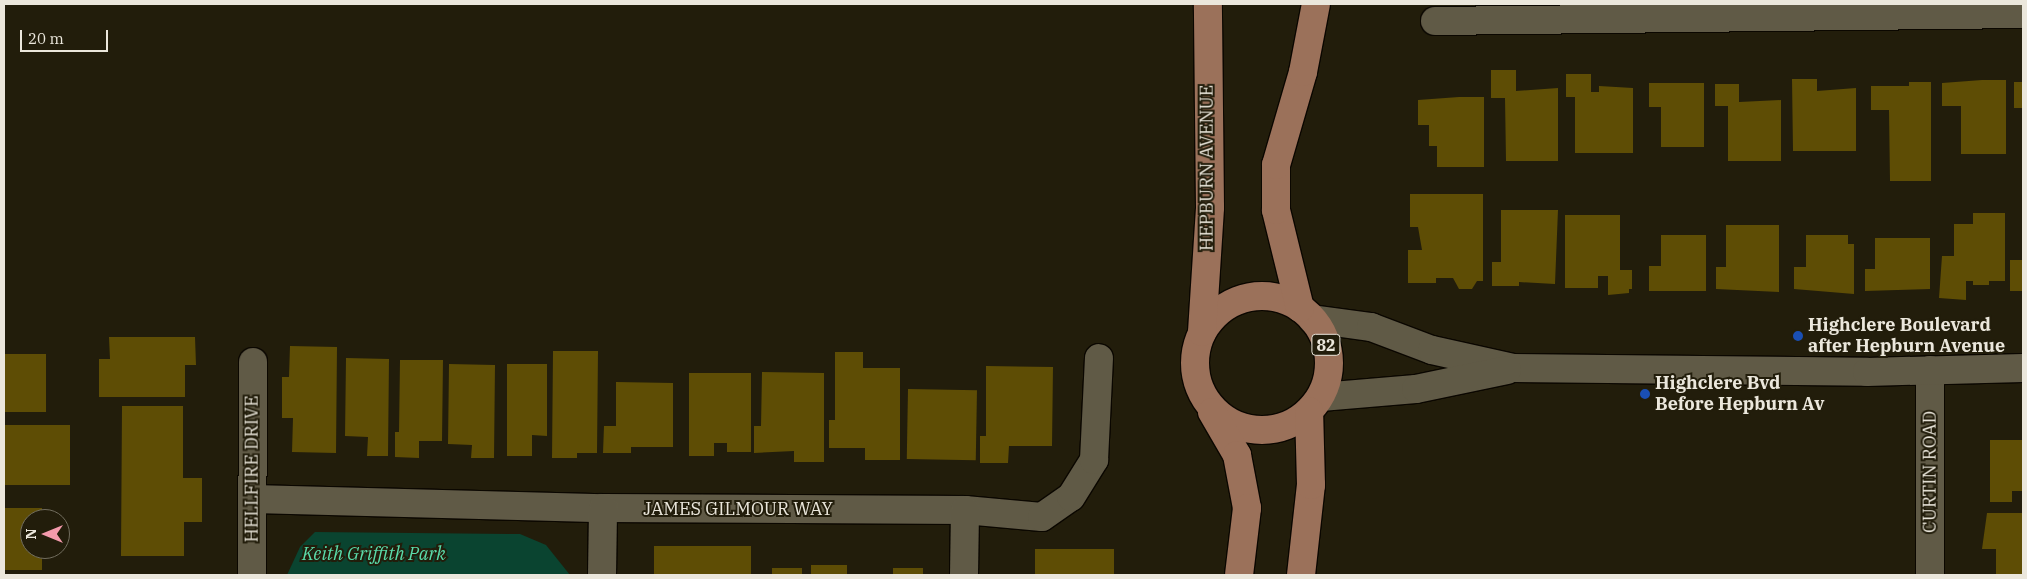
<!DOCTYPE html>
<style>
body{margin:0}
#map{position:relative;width:2027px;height:579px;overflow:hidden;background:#221d0b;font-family:"IBM Plex Serif",serif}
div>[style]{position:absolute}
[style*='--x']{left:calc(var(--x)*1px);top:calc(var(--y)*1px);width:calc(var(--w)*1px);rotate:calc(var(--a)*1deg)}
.green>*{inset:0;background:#0a4430}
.building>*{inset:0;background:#5e4d05;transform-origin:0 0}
.roads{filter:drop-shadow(1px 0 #0b0700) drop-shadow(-1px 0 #0b0700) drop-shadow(0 1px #0b0700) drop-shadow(0 -1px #0b0700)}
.minor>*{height:28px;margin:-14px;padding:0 14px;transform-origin:14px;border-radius:14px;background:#605a46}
.tertiary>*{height:28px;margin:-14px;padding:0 14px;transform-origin:14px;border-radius:14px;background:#605a46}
.primary>*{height:28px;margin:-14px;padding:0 14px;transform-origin:14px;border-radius:14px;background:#9b715a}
.primary>.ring{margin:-14px;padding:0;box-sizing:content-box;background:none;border:28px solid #9b715a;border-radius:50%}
.dots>*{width:14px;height:14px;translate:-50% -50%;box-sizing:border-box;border:2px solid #221d0b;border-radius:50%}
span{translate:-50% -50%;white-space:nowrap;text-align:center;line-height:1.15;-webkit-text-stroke:4px #221d0b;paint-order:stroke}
.shield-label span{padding:1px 4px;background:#221d0b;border:1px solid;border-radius:4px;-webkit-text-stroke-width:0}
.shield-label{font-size:16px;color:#ebe7dc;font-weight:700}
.street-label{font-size:18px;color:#ebe7dc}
.poi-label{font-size:18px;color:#ebe7dc;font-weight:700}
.left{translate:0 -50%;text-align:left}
.park-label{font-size:18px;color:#5adbaa;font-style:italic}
.frame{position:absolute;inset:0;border:5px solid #ebe7dc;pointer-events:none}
.north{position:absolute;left:20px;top:509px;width:50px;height:50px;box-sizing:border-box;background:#221d0b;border:1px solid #726e5f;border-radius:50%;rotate:270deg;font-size:14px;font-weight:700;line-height:20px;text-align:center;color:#ebe7dc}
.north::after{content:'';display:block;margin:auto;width:18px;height:22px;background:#f39aac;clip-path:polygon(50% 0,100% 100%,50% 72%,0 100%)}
.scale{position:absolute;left:20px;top:30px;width:88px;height:22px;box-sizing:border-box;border:2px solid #ebe7dc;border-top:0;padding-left:6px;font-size:15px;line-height:18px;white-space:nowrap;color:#ebe7dc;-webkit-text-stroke:4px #221d0b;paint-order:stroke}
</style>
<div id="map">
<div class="green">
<i style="clip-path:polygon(315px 532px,520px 534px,546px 545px,570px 575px,287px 575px,300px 547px)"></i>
</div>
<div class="building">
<i style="clip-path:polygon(1491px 70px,1516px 70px,1516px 91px,1558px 88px,1558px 161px,1506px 161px,1505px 98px,1491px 98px)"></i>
<i style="clip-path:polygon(1566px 74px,1591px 74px,1591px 92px,1599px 92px,1599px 86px,1633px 88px,1633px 153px,1575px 153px,1575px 97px,1566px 97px)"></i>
<i style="clip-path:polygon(1792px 79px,1817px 79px,1817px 91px,1856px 88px,1856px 151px,1793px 151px)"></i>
<i style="clip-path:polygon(1982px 80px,2006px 80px,2006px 154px,1961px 154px,1961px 106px,1942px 106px,1942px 83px)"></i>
<i style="clip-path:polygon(1909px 82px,1931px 82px,1931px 181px,1890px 181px,1889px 110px,1871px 110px,1871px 86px,1909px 86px)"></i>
<i style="left:2014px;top:82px;width:9px;height:26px"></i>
<i style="clip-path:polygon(1649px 83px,1704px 83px,1704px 147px,1661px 147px,1661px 107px,1649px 107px)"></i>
<i style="clip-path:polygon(1715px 84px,1739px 84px,1739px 102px,1781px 100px,1781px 161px,1728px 161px,1728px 106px,1715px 106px)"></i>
<i style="clip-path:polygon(1459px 97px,1484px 97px,1484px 167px,1437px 167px,1437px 146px,1429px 146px,1429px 125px,1418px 125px,1418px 100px)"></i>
<i style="clip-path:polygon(1410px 194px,1483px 194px,1483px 281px,1477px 281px,1472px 289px,1459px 289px,1453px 278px,1436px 278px,1436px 283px,1408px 283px,1408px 250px,1422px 250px,1418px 227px,1410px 227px)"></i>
<i style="clip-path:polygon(1501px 210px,1558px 210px,1555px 284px,1519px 282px,1519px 286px,1492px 286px,1492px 262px,1501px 262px)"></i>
<i style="clip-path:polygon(1973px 213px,2005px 213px,2005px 281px,1989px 281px,1989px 285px,1973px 285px,1973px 281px,1966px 281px,1966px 300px,1939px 298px,1942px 256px,1954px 256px,1954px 224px,1973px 224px)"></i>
<i style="clip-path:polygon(1565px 215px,1620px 215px,1620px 270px,1632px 270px,1632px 289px,1629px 289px,1629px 293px,1608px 295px,1608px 276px,1598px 276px,1598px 288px,1565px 288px)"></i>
<i style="clip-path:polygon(1726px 225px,1779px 225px,1779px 292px,1716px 289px,1716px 267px,1726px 267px)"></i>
<i style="clip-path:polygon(1661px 235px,1706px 235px,1706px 291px,1649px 291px,1649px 266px,1661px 266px)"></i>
<i style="clip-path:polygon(1806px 235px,1848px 235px,1848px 244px,1854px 244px,1854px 294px,1794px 289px,1794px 267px,1806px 267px)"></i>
<i style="clip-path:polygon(1875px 238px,1930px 238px,1930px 289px,1865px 291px,1865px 269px,1875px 269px)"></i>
<i style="left:2010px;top:260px;width:13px;height:31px"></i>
<i style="clip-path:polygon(109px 337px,195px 337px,196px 365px,185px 365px,185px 397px,99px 397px,99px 359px,110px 359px)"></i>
<i style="clip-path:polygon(290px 346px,337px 347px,336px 453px,292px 452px,293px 418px,282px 418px,282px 377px,289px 377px)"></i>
<i style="clip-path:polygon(553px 351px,598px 351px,597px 453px,577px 453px,577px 458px,552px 458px)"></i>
<i style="clip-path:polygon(835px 352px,863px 352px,863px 368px,900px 368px,900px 460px,865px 460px,865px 448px,829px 448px,829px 420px,835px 420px)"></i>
<i style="left:4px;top:354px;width:42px;height:58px"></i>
<i style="clip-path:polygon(346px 358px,389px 359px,388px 456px,367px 456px,368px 437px,345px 436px)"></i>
<i style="clip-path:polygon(400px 360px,443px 360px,442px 441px,419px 441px,419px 458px,395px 457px,395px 432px,399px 432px)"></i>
<i style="clip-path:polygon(449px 364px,495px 365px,494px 458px,471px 458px,472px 445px,448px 444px)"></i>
<i style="clip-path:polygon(507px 364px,547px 364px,547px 436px,532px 435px,532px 456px,507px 456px)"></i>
<i style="clip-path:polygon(986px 366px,1053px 367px,1052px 446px,1009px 446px,1008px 463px,980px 463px,980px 436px,986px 436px)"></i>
<i style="clip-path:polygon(762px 372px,824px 373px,824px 462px,794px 462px,794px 451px,754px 453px,754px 426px,761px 426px)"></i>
<i style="clip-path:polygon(689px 373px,751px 373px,751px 452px,727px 452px,727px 443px,714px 443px,714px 456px,689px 456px)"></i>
<i style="clip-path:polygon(616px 382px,673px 383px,673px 447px,631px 447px,631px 453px,603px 453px,604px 426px,616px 426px)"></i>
<i style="left:908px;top:389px;width:69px;height:70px;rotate:1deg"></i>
<i style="clip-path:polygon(122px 406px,183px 406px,183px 478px,202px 478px,202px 522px,184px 522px,184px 556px,121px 556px)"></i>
<i style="left:4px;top:425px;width:66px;height:60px"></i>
<i style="clip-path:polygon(1990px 440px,2023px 440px,2023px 491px,2012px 491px,2012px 502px,1990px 502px)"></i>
<i style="clip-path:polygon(4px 508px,42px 508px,42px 519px,30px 519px,30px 549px,42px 549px,42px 570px,4px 570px)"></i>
<i style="clip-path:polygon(1987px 513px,2023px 513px,2023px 575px,1996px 575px,1996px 549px,1982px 549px)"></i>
<i style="left:654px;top:546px;width:97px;height:29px"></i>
<i style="left:1114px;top:549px;width:26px;height:79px;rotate:90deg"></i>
<i style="left:811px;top:565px;width:36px;height:10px"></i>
<i style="left:772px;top:568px;width:30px;height:7px"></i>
<i style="left:893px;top:568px;width:30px;height:7px"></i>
</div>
<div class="roads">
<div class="minor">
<i style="--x:1435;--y:21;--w:588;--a:-0.68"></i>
<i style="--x:1930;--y:370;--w:205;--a:90"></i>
<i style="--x:253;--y:499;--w:350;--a:1.5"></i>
<i style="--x:603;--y:508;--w:362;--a:0.3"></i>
<i style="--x:965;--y:510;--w:77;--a:5.2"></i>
<i style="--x:1042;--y:517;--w:35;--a:-35"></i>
<i style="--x:1071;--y:497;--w:44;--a:-58.1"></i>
<i style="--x:1094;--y:460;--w:102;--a:-87.2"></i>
<i style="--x:252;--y:575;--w:213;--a:-89.7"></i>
<i style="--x:602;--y:575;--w:67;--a:-89.1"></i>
<i style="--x:964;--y:575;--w:65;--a:-89.1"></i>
</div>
<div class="tertiary">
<i style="--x:1312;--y:319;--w:60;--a:7.7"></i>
<i style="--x:1371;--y:327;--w:65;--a:20.7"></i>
<i style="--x:1432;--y:350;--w:83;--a:12.5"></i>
<i style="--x:1513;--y:368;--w:354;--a:0.6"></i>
<i style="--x:1867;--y:372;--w:156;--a:-1.5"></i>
<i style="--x:1321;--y:397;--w:95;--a:-4.8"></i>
<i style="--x:1416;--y:389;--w:93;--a:-11.8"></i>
</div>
<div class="primary">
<i class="ring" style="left:1195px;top:296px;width:106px;height:106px"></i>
<i style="--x:1300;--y:308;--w:101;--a:-103.8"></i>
<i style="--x:1276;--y:210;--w:45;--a:-90"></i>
<i style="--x:1276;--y:165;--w:97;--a:-73.8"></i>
<i style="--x:1303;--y:72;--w:69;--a:-79.2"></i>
<i style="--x:1202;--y:332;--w:125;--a:-86.3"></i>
<i style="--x:1210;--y:207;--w:203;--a:-90.6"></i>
<i style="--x:1212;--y:412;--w:50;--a:59.8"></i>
<i style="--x:1237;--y:455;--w:54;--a:79.3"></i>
<i style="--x:1247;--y:508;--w:67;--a:96.8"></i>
<i style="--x:1301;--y:575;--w:91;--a:-83.7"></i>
<i style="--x:1311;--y:485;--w:74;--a:-91.5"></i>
</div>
</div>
<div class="dots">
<i style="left:1798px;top:336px;background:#1a4fb4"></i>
<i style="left:1645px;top:394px;background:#1a4fb4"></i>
</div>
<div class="shield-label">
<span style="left:1326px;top:345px">82</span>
</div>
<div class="street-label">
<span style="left:1207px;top:168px;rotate:-90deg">HEPBURN AVENUE</span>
<span style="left:252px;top:469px;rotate:-90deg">HELLFIRE DRIVE</span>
<span style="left:1930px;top:472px;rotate:-90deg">CURTIN ROAD</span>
<span style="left:738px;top:509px">JAMES GILMOUR WAY</span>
</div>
<div class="poi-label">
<span class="left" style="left:1808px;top:336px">Highclere Boulevard<br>after Hepburn Avenue</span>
<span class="left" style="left:1655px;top:394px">Highclere Bvd<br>Before Hepburn Av</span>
</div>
<div class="park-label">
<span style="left:374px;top:554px">Keith Griffith Park</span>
</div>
<div class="frame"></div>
<div class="north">N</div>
<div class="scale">20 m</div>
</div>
